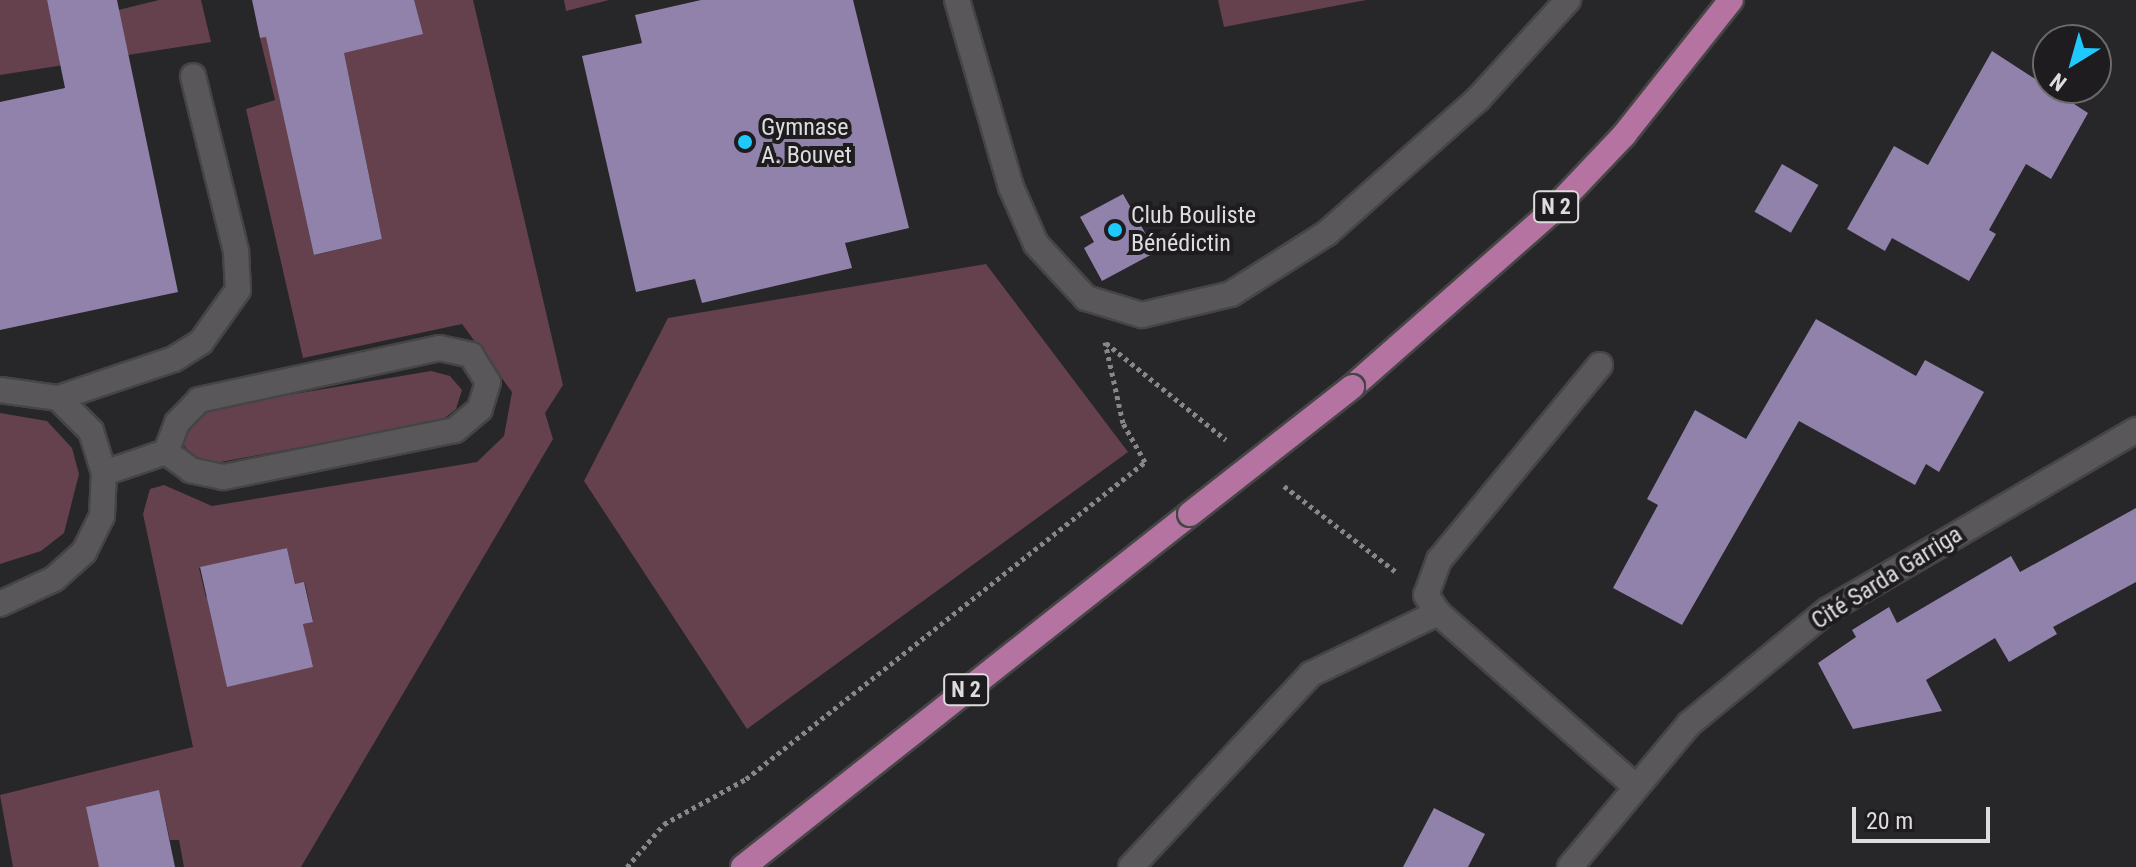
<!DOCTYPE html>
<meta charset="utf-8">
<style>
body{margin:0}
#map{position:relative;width:2136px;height:867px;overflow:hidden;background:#272628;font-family:"Roboto Condensed",sans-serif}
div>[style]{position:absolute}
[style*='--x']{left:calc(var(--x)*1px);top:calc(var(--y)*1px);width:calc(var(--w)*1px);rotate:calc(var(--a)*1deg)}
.green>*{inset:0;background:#64414d}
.building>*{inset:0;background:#9082aa;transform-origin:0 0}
.path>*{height:5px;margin-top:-2.5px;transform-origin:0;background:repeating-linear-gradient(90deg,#888788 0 4px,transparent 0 8px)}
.roads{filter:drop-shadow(2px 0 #464546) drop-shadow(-2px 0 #464546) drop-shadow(0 2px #464546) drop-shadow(0 -2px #464546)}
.minor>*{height:24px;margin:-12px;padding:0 12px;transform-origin:12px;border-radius:12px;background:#59575a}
.major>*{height:24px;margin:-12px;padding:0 12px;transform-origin:12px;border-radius:12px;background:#b473a1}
.bridges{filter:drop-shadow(2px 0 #464546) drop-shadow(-2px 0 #464546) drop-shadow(0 2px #464546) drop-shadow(0 -2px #464546)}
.major-bridge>*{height:24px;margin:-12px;padding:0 12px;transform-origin:12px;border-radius:12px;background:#b473a1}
.dots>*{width:22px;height:22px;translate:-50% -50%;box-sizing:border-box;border:4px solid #1e1c1e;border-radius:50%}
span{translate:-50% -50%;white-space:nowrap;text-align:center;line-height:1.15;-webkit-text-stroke:8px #1e1c1e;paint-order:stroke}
.shield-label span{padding:2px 6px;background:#1e1c1e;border:2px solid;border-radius:6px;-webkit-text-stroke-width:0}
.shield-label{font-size:22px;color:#deddde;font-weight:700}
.poi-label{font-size:24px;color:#deddde}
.left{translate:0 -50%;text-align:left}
.street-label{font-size:24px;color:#deddde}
.north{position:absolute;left:2032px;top:24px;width:80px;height:80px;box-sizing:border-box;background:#1e1c1e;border:2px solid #6b696b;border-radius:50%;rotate:217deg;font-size:22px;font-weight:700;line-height:32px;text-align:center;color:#deddde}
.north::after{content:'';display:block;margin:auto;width:28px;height:36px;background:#20c9fd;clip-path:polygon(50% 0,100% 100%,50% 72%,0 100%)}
.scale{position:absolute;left:1852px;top:807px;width:138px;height:36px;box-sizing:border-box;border:4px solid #deddde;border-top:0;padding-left:10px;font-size:24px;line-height:28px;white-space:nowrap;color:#deddde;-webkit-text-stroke:6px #1e1c1e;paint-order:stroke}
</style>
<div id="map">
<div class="green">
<i style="clip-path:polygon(0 0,47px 0,53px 26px,159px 0,201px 0,211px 42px,0 75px)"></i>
<i style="clip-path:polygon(evenodd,304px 0,473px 0,563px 385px,545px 413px,553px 439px,301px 867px,184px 867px,179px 840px,170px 840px,159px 791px,99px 867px,13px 867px,0 795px,193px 747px,143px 514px,150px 489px,164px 485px,212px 506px,477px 462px,504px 436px,512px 392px,462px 324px,303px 358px,246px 109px,275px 100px,260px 38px,310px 27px,304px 0,350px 82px,382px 239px,315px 255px,314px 255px,350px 82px,304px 0,287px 548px,295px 584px,305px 583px,313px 621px,303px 624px,312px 667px,227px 686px,226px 593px,206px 597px,199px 568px,287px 548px)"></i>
<i style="clip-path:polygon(564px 0,609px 0,566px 11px)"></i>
<i style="clip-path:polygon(1218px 0,1366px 0,1224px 27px)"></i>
<i style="clip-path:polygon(986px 264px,1128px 452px,747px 729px,584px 481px,668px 318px)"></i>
<i style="clip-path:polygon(431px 371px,450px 376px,462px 390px,456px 409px,441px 421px,215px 463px,193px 457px,180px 440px,188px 422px,205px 409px)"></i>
<i style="clip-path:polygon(0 413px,47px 421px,72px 448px,79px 474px,64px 533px,41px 551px,0 564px)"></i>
</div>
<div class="building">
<i style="clip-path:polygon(47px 0,117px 0,178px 292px,0 330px,0 102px,65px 88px)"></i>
<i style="clip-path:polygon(252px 0,414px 0,423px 34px,344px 53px,382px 239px,314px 255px,266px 37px,260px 38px)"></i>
<i style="clip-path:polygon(701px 0,853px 0,909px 228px,845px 243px,852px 268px,702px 303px,695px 279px,636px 292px,582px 56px,642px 43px,635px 15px)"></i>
<i style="clip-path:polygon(1992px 51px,2088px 113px,2051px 179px,2026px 164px,1989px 230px,1996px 234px,1969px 281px,1892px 238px,1885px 251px,1847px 229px,1894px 146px,1928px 165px)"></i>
<i style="left:1782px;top:164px;width:42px;height:55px;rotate:30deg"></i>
<i style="clip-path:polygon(1123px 194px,1156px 252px,1102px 281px,1084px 248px,1094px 242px,1080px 217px)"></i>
<i style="clip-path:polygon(1816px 319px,1916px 376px,1925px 360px,1984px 392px,1939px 472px,1926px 464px,1915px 485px,1799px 421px,1682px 625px,1613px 588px,1658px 505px,1647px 499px,1695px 410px,1746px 439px)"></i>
<i style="clip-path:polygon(2136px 508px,2136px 582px,2053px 627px,2057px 634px,2009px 662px,1995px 638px,1926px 680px,1942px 711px,1853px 729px,1818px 663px,1856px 637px,1852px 630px,1889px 607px,1897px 623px,2011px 556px,2020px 572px)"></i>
<i style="clip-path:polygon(287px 548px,295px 584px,304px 582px,313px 622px,303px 624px,313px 667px,227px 687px,200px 567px)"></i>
<i style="clip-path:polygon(159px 790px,175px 867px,99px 867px,86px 807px)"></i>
<i style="clip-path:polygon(1434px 808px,1485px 834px,1468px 867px,1403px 867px)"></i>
</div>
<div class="path">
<i style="--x:1106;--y:343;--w:154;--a:38.9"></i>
<i style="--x:1284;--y:486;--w:141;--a:37.5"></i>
<i style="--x:627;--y:867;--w:57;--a:-49.3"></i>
<i style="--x:664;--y:824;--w:94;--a:-28.8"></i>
<i style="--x:746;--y:779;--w:510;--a:-38.47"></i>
<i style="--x:1145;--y:462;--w:45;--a:-119.4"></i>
<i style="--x:1123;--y:423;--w:83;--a:-102.5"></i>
</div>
<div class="roads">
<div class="minor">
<i style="--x:957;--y:0;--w:195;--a:73.9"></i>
<i style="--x:1011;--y:187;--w:62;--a:66.3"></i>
<i style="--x:1036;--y:244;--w:74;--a:47.2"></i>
<i style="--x:1086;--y:298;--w:59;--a:16.9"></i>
<i style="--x:1142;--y:315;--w:91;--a:-13.3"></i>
<i style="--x:1231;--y:294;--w:114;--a:-32.4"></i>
<i style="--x:1327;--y:233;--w:202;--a:-41.6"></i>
<i style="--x:1478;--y:99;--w:134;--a:-47.7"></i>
<i style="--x:1600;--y:365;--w:253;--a:129.5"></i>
<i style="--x:1439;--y:560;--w:37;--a:110"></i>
<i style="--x:1426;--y:595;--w:22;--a:56"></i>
<i style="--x:1438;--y:613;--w:261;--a:41.3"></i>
<i style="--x:0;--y:390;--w:59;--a:7.9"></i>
<i style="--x:58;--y:398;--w:47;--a:45"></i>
<i style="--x:91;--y:431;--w:44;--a:72.8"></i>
<i style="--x:104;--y:473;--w:43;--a:92.7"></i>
<i style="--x:102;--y:516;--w:40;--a:116.6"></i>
<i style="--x:84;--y:552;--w:40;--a:138"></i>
<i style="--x:54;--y:579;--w:60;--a:155.2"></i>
<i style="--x:58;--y:398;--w:122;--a:-18.6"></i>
<i style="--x:174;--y:359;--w:32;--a:-32"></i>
<i style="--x:201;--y:342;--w:64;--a:-54.6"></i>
<i style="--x:238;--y:290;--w:39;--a:-93"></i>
<i style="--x:236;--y:251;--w:180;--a:-103.8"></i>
<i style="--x:104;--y:473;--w:65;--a:-18.7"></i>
<i style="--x:166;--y:452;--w:31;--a:-69"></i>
<i style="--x:177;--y:423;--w:32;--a:-46"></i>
<i style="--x:199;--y:400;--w:246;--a:-12.2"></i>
<i style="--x:439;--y:348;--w:33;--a:12"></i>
<i style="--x:471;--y:355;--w:32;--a:58"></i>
<i style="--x:488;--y:382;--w:28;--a:107"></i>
<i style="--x:480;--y:409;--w:33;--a:140"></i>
<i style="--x:455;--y:430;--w:237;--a:168.5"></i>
<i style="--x:223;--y:477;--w:33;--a:-168"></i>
<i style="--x:191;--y:470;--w:31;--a:-144"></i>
<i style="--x:1131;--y:867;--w:264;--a:-47"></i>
<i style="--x:1311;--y:674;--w:141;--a:-25.7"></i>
<i style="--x:1570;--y:867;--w:186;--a:-50.2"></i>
<i style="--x:1689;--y:724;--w:180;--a:-39.4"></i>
<i style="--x:1828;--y:610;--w:357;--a:-30.3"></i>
</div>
<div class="major">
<i style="--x:1352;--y:387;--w:264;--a:-41.3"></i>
<i style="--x:1550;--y:213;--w:108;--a:-46.5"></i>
<i style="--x:1624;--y:135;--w:172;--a:-51.6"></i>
<i style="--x:743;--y:867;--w:570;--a:-38.3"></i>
</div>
</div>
<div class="bridges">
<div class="major-bridge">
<i style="--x:1190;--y:514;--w:206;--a:-38.1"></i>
</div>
</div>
<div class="dots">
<i style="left:745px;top:142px;background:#20c9fd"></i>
<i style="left:1115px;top:230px;background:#20c9fd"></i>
</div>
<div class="shield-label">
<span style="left:1556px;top:207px">N 2</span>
<span style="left:966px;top:690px">N 2</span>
</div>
<div class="poi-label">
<span class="left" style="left:761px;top:142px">Gymnase<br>A. Bouvet</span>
<span class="left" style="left:1131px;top:230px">Club Bouliste<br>Bénédictin</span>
</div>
<div class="street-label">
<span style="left:1887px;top:578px;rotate:-32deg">Cité Sarda Garriga</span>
</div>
<div class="north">N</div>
<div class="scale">20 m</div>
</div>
